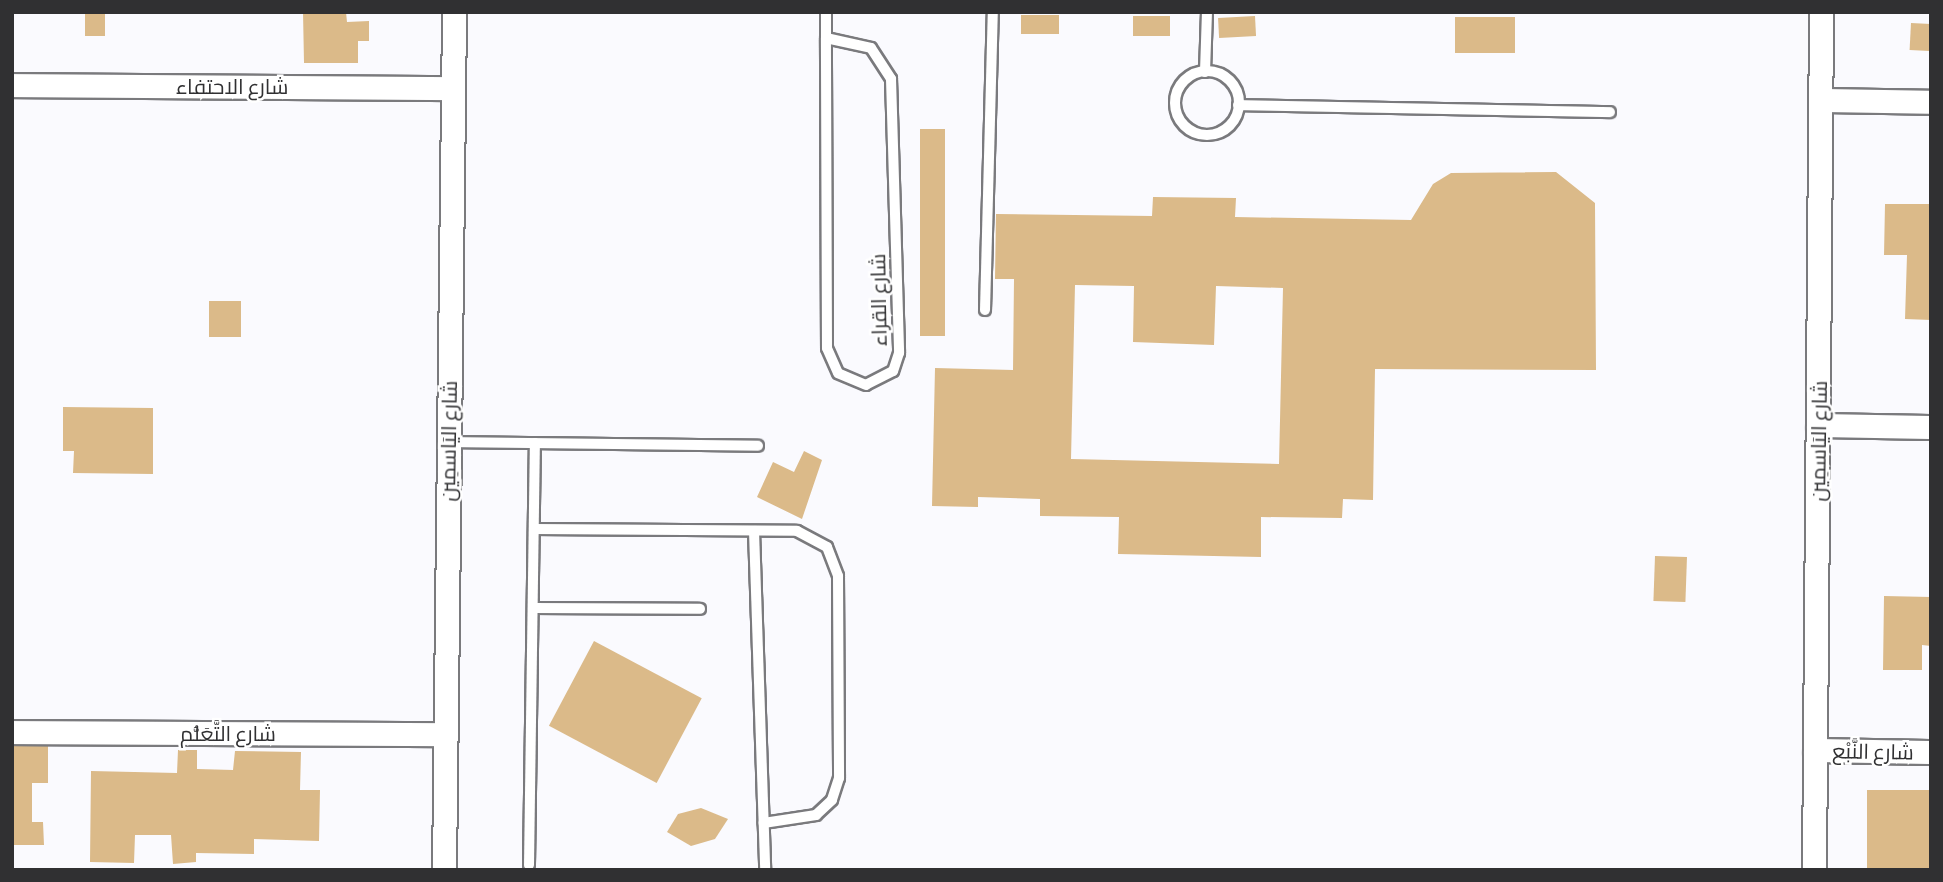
<!DOCTYPE html>
<meta charset="utf-8">
<style>
body{margin:0}
#map{position:relative;width:1943px;height:882px;overflow:hidden;background:#fafafe;font-family:Commissioner,Cairo,sans-serif}
div>[style]{position:absolute}
[style*='--x']{left:calc(var(--x)*1px);top:calc(var(--y)*1px);width:calc(var(--w)*1px);rotate:calc(var(--a)*1deg)}
.building>*{inset:0;background:#dbba89;transform-origin:0 0}
.roads{filter:drop-shadow(2px 0 #7a7a7d) drop-shadow(-2px 0 #7a7a7d) drop-shadow(0 2px #7a7a7d) drop-shadow(0 -2px #7a7a7d)}
.lane>*{height:10px;margin:-5px;padding:0 5px;transform-origin:5px;border-radius:5px;background:#fff}
.lane>.ring{margin:-5px;padding:0;box-sizing:content-box;background:none;border:10px solid #fff;border-radius:50%}
.street>*{height:23px;margin:-11.5px;padding:0 11.5px;transform-origin:11.5px;border-radius:11.5px;background:#fff}
span{translate:-50% -50%;white-space:nowrap;text-align:center;line-height:1.15;-webkit-text-stroke:5px #fff;paint-order:stroke}
.street-label{font-size:21px;color:#303032}
.frame{position:absolute;inset:0;border:14px solid #303032;pointer-events:none}
</style>
<div id="map">
<div class="building">
<i style="left:85px;top:12px;width:20px;height:24px"></i>
<i style="clip-path:polygon(303px 12px,346px 12px,347px 22px,369px 21px,369px 41px,358px 41px,358px 63px,304px 63px)"></i>
<i style="left:1021px;top:15px;width:38px;height:19px"></i>
<i style="left:1133px;top:16px;width:37px;height:20px"></i>
<i style="left:1255px;top:16px;width:20px;height:37px;rotate:87deg"></i>
<i style="left:1515px;top:17px;width:36px;height:60px;rotate:90deg"></i>
<i style="left:1911px;top:23px;width:20px;height:27px;rotate:3deg"></i>
<i style="left:920px;top:129px;width:25px;height:207px"></i>
<i style="clip-path:polygon(evenodd,1556px 172px,1595px 203px,1596px 370px,1375px 369px,1373px 500px,1343px 499px,1342px 518px,1261px 517px,1261px 557px,1118px 554px,1119px 517px,1040px 516px,1040px 499px,978px 497px,978px 507px,932px 506px,935px 368px,1013px 370px,1014px 279px,995px 279px,996px 214px,1152px 216px,1153px 197px,1236px 198px,1235px 217px,1411px 220px,1433px 184px,1451px 173px,1556px 172px,1075px 285px,1134px 286px,1133px 342px,1214px 345px,1216px 286px,1283px 288px,1279px 464px,1071px 459px,1075px 285px)"></i>
<i style="clip-path:polygon(1885px 204px,1931px 204px,1931px 320px,1905px 319px,1907px 255px,1884px 255px)"></i>
<i style="left:209px;top:301px;width:32px;height:36px"></i>
<i style="clip-path:polygon(63px 407px,153px 408px,153px 474px,73px 473px,74px 451px,63px 451px)"></i>
<i style="clip-path:polygon(804px 451px,822px 460px,802px 519px,757px 497px,773px 462px,794px 472px)"></i>
<i style="left:1655px;top:556px;width:32px;height:45px;rotate:2deg"></i>
<i style="clip-path:polygon(1884px 596px,1931px 597px,1931px 646px,1922px 645px,1922px 670px,1883px 670px)"></i>
<i style="left:594px;top:641px;width:122px;height:96px;rotate:28deg"></i>
<i style="clip-path:polygon(12px 746px,48px 746px,48px 783px,32px 783px,32px 822px,43px 822px,44px 845px,12px 845px)"></i>
<i style="clip-path:polygon(178px 750px,197px 750px,197px 769px,233px 770px,235px 751px,301px 752px,300px 790px,320px 790px,319px 841px,254px 839px,254px 854px,196px 853px,196px 862px,173px 864px,171px 835px,135px 835px,134px 863px,90px 862px,91px 771px,177px 773px)"></i>
<i style="left:1867px;top:790px;width:64px;height:80px"></i>
<i style="clip-path:polygon(701px 808px,728px 819px,715px 839px,691px 846px,667px 832px,678px 814px)"></i>
</div>
<div class="roads">
<div class="lane">
<i style="--x:826;--y:38;--w:46;--a:12.5"></i>
<i style="--x:871;--y:48;--w:37;--a:57"></i>
<i style="--x:891;--y:79;--w:274;--a:88.3"></i>
<i style="--x:899;--y:353;--w:19;--a:108"></i>
<i style="--x:893;--y:371;--w:30;--a:153"></i>
<i style="--x:866;--y:385;--w:30;--a:-157"></i>
<i style="--x:838;--y:373;--w:27;--a:-114"></i>
<i style="--x:827;--y:348;--w:310;--a:-90.2"></i>
<i style="--x:826;--y:38;--w:26;--a:-90"></i>
<i class="ring" style="left:1175px;top:71px;width:54px;height:54px"></i>
<i style="--x:1205;--y:72;--w:60;--a:-88.1"></i>
<i style="--x:1238;--y:105;--w:372;--a:1.1"></i>
<i style="--x:985;--y:310;--w:298;--a:-88.5"></i>
<i style="--x:449;--y:442;--w:309;--a:0.7"></i>
<i style="--x:534;--y:529;--w:263;--a:0.4"></i>
<i style="--x:797;--y:531;--w:34;--a:28"></i>
<i style="--x:827;--y:547;--w:31;--a:69"></i>
<i style="--x:838;--y:576;--w:202;--a:89.7"></i>
<i style="--x:839;--y:778;--w:23;--a:108"></i>
<i style="--x:832;--y:800;--w:22;--a:137"></i>
<i style="--x:816;--y:815;--w:53;--a:171.3"></i>
<i style="--x:754;--y:531;--w:339;--a:88.1"></i>
<i style="--x:533;--y:608;--w:167;--a:0.3"></i>
<i style="--x:529;--y:865;--w:422;--a:-89.2"></i>
</div>
<div class="street">
<i style="--x:12;--y:85;--w:441;--a:0.4"></i>
<i style="--x:1821;--y:100;--w:110;--a:1"></i>
<i style="--x:1818;--y:425;--w:113;--a:1"></i>
<i style="--x:12;--y:732;--w:432;--a:0.3"></i>
<i style="--x:1815;--y:750;--w:116;--a:1"></i>
<i style="--x:444;--y:870;--w:858;--a:-89.33"></i>
<i style="--x:1814;--y:870;--w:858;--a:-89.53"></i>
</div>
</div>
<div class="street-label">
<span style="left:232px;top:86px">شارع الاحتفاء</span>
<span style="left:878px;top:300px;rotate:-91deg">شارع القراء</span>
<span style="left:448px;top:441px;rotate:-89deg">شارع اليَاسمِين</span>
<span style="left:1818px;top:441px;rotate:-89deg">شارع اليَاسمِين</span>
<span style="left:228px;top:733px">شارع التَّعَلُّم</span>
<span style="left:1873px;top:751px;rotate:1deg">شارع النَّبْع</span>
</div>
<div class="frame"></div>
</div>
